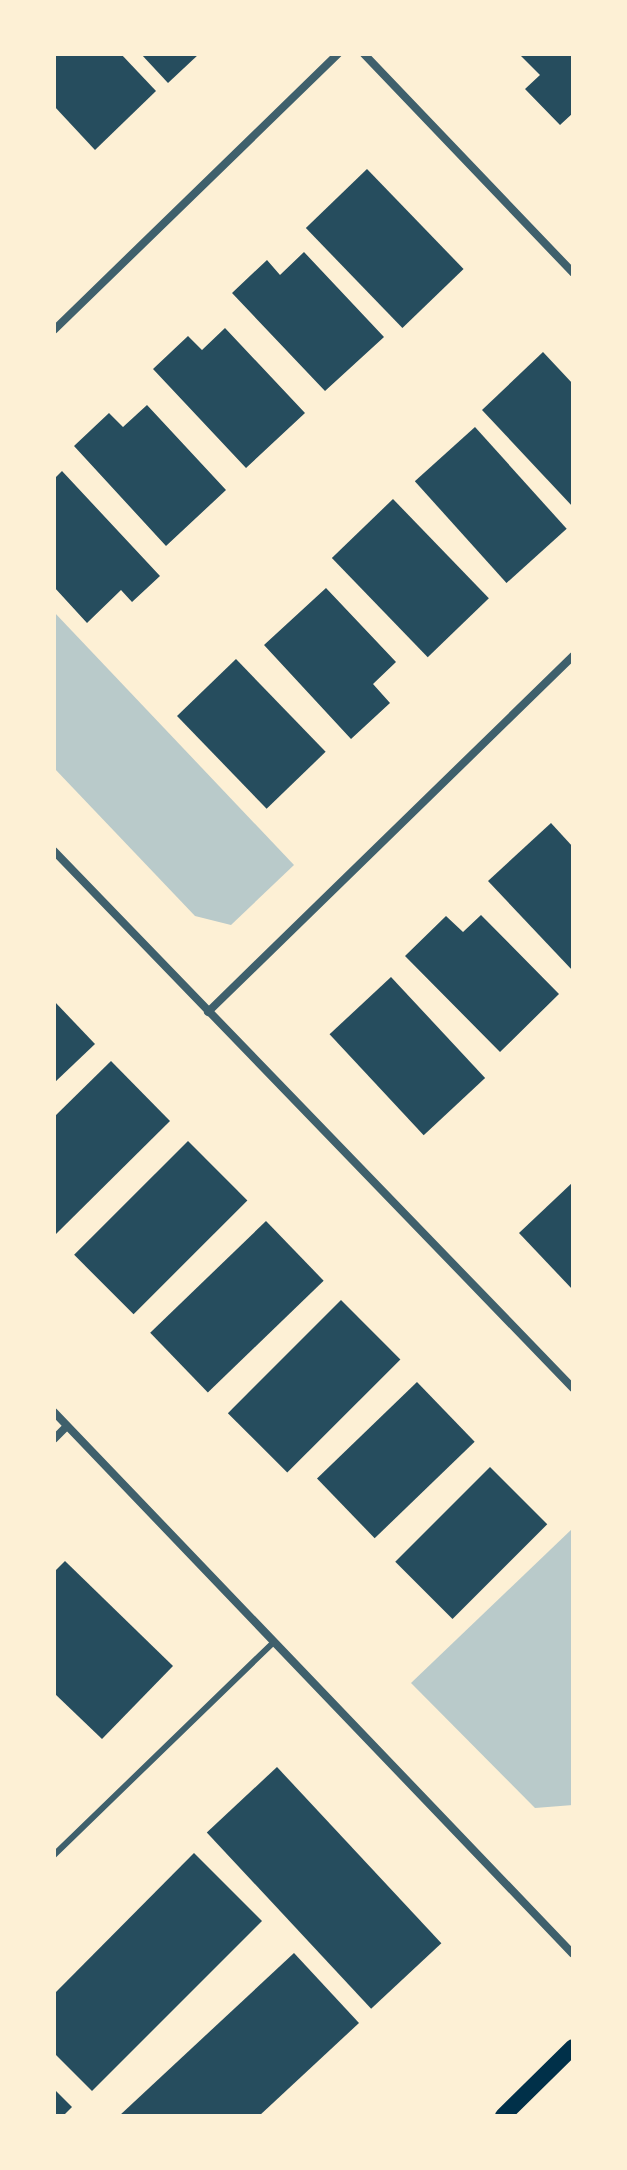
<!DOCTYPE html>
<style>
body{margin:0}
#map{position:relative;width:627px;height:2170px;overflow:hidden;background:#fdf0d5;font-family:"Open Sans",sans-serif}
div>[style]{position:absolute}
[style*='--x']{left:calc(var(--x)*1px);top:calc(var(--y)*1px);width:calc(var(--w)*1px);rotate:calc(var(--a)*1deg)}
.green>*{inset:0;background:#b9caca}
.building>*{inset:0;background:#264d5e;transform-origin:0 0}
.service>*{height:6px;margin:-3px;padding:0 3px;transform-origin:3px;border-radius:3px;background:#3f606c}
.minor>*{height:8px;margin:-4px;padding:0 4px;transform-origin:4px;border-radius:4px;background:#3f606c}
.secondary>*{height:16px;margin:-8px;padding:0 8px;transform-origin:8px;border-radius:8px;background:#003049}
span{translate:-50% -50%;white-space:nowrap;text-align:center;line-height:1.15;-webkit-text-stroke:8px #fdf0d5;paint-order:stroke}
.frame{position:absolute;inset:0;border:56px solid #fdf0d5;pointer-events:none}
</style>
<div id="map">
<div class="green">
<i style="clip-path:polygon(54px 612px,294px 865px,231px 925px,195px 916px,54px 768px)"></i>
<i style="clip-path:polygon(573px 1528px,573px 1805px,535px 1808px,411px 1683px)"></i>
</div>
<div class="building">
<i style="clip-path:polygon(54px 54px,121px 54px,156px 91px,95px 150px,54px 106px)"></i>
<i style="clip-path:polygon(141px 54px,199px 54px,168px 83px)"></i>
<i style="clip-path:polygon(519px 54px,573px 54px,573px 113px,560px 125px,525px 89px,540px 75px)"></i>
<i style="left:367px;top:169px;width:139px;height:85px;rotate:46deg"></i>
<i style="clip-path:polygon(304px 252px,384px 337px,325px 391px,232px 293px,267px 260px,280px 275px)"></i>
<i style="clip-path:polygon(225px 328px,305px 413px,246px 468px,153px 369px,188px 336px,202px 350px)"></i>
<i style="clip-path:polygon(543px 352px,573px 384px,573px 507px,482px 410px)"></i>
<i style="clip-path:polygon(147px 405px,226px 490px,166px 546px,74px 446px,109px 413px,123px 427px)"></i>
<i style="left:475px;top:427px;width:137px;height:81px;rotate:48deg"></i>
<i style="clip-path:polygon(62px 471px,160px 576px,132px 602px,121px 590px,87px 623px,54px 587px,54px 479px)"></i>
<i style="left:393px;top:499px;width:138px;height:85px;rotate:46deg"></i>
<i style="clip-path:polygon(326px 588px,396px 662px,373px 684px,390px 703px,351px 739px,264px 645px)"></i>
<i style="left:236px;top:659px;width:129px;height:82px;rotate:46deg"></i>
<i style="clip-path:polygon(551px 823px,573px 847px,573px 971px,488px 881px)"></i>
<i style="clip-path:polygon(481px 915px,559px 994px,500px 1052px,405px 956px,446px 916px,463px 932px)"></i>
<i style="left:391px;top:977px;width:138px;height:84px;rotate:47deg"></i>
<i style="clip-path:polygon(54px 1001px,95px 1044px,54px 1083px)"></i>
<i style="clip-path:polygon(111px 1061px,170px 1121px,56px 1234px,54px 1117px)"></i>
<i style="left:188px;top:1141px;width:84px;height:161px;rotate:45deg"></i>
<i style="clip-path:polygon(573px 1182px,573px 1290px,519px 1233px)"></i>
<i style="left:266px;top:1221px;width:83px;height:161px;rotate:46deg"></i>
<i style="left:341px;top:1300px;width:84px;height:160px;rotate:45deg"></i>
<i style="left:417px;top:1382px;width:83px;height:139px;rotate:46deg"></i>
<i style="left:490px;top:1467px;width:81px;height:134px;rotate:45deg"></i>
<i style="clip-path:polygon(65px 1561px,173px 1666px,102px 1739px,54px 1693px,54px 1572px)"></i>
<i style="left:277px;top:1767px;width:241px;height:96px;rotate:47deg"></i>
<i style="clip-path:polygon(194px 1853px,262px 1921px,92px 2091px,54px 2053px,54px 1994px)"></i>
<i style="clip-path:polygon(294px 1953px,359px 2023px,259px 2116px,119px 2116px)"></i>
<i style="clip-path:polygon(54px 2089px,72px 2107px,63px 2116px,54px 2116px)"></i>
</div>
<div class="service">
<i style="--x:54;--y:1855;--w:306;--a:-44.1"></i>
</div>
<div class="minor">
<i style="--x:364;--y:54;--w:303;--a:46.3"></i>
<i style="--x:54;--y:330;--w:396;--a:-44.2"></i>
<i style="--x:54;--y:851;--w:747;--a:45.98"></i>
<i style="--x:208;--y:1012;--w:510;--a:-44.28"></i>
<i style="--x:54;--y:1412;--w:750;--a:46.24"></i>
<i style="--x:54;--y:1439;--w:18;--a:-45"></i>
</div>
<div class="secondary">
<i style="--x:503;--y:2116;--w:98;--a:-44.6"></i>
</div>
<div class="frame"></div>
</div>
